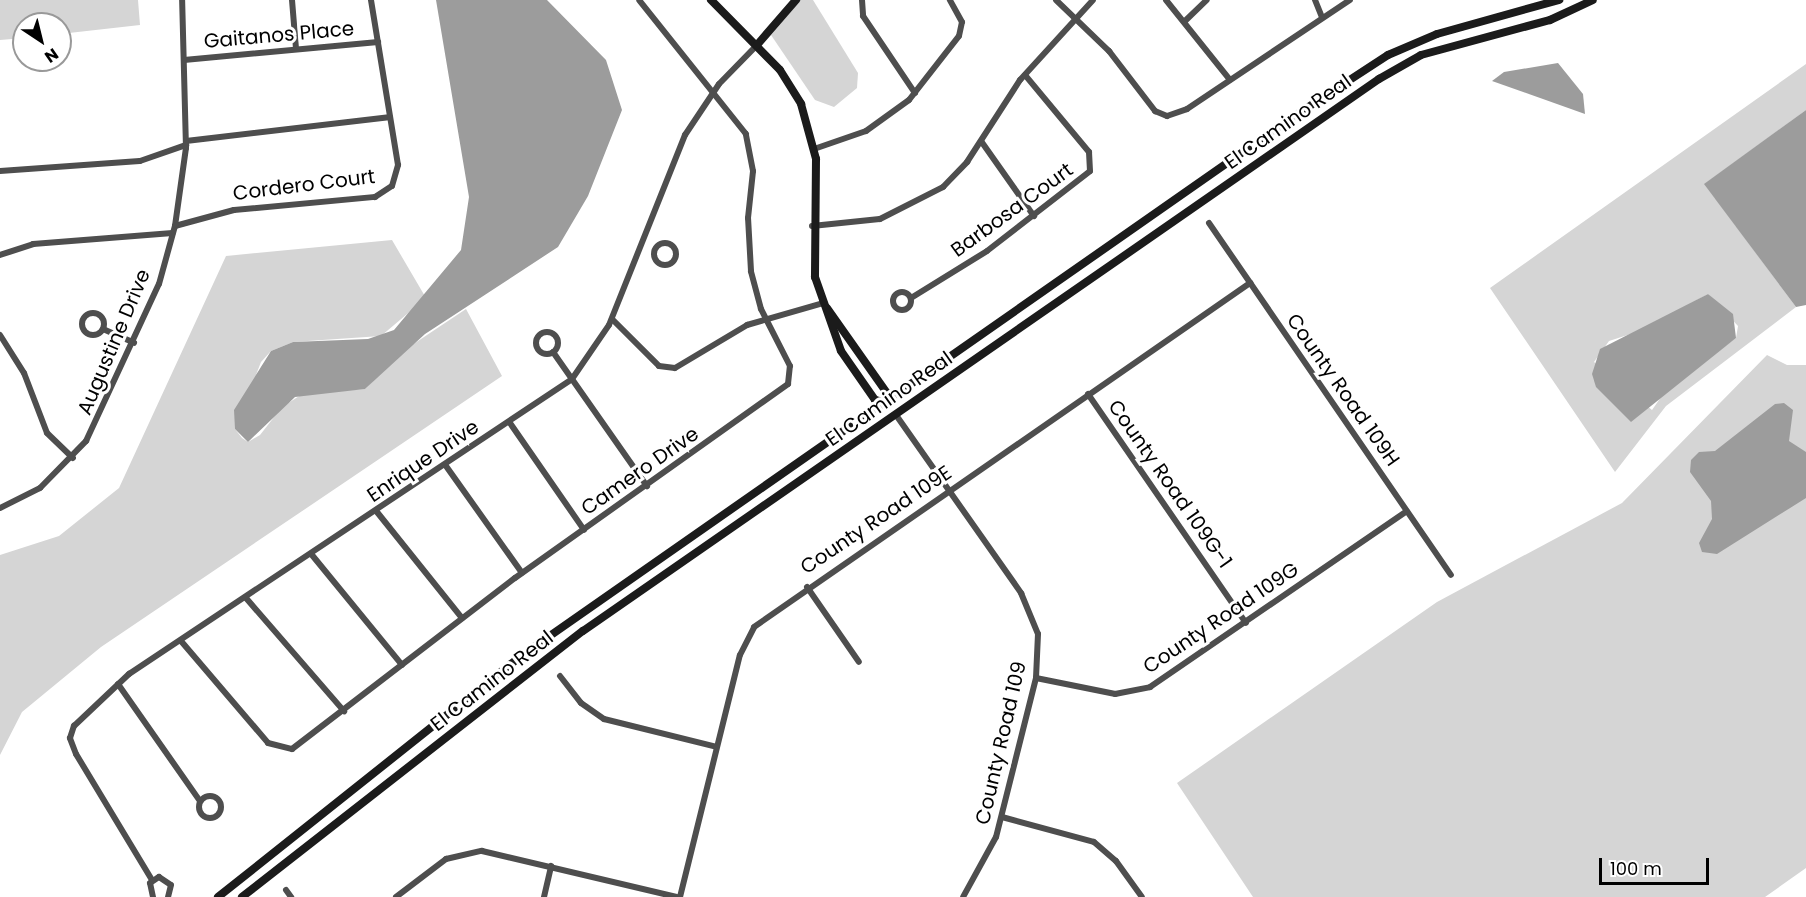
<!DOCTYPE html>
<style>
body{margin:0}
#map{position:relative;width:1806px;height:897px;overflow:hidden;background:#fff;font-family:Poppins,sans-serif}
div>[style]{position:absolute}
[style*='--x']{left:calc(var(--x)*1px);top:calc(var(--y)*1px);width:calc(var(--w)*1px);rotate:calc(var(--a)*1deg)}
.green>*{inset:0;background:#d5d5d5}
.water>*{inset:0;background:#9c9c9c}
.street>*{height:6px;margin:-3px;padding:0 3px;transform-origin:3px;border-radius:3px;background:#4e4e4e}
.street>.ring{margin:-3px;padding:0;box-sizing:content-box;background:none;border:6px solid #4e4e4e;border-radius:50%}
.secondary>*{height:8px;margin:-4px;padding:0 4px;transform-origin:4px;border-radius:4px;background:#1b1b1b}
span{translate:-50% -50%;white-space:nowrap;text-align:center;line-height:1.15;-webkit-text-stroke:6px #fff;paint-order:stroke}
.street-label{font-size:20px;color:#000}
.north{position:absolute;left:12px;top:12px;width:60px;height:60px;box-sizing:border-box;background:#fff;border:2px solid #999;border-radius:50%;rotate:145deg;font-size:16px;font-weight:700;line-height:24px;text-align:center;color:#000}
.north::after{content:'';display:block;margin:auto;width:21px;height:27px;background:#000;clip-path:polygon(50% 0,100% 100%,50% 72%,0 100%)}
.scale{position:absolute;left:1599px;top:858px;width:110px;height:27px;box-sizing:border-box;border:3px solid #000;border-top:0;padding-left:8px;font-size:18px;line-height:21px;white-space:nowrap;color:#000;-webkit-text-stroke:4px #fff;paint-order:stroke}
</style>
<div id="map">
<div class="green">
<i style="clip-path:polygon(0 0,138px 0,140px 25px,60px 34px,60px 24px,24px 24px,24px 38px,0 40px)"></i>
<i style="clip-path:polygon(801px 0,813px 0,858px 73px,857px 88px,834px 107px,815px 100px,771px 35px)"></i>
<i style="clip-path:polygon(evenodd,1806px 64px,1806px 110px,1705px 184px,1796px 307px,1666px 406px,1615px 472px,1490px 288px,1806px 64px,1708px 294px,1738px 326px,1736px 338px,1666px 390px,1652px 410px,1594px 362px,1609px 341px,1640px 331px,1708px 294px)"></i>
<i style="clip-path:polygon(392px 240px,426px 298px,381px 336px,293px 342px,271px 351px,261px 362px,235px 429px,242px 438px,248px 442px,260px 435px,282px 407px,304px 393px,365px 389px,403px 351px,466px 309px,502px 376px,101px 647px,22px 712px,0 755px,0 555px,59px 536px,119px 488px,226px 256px)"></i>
<i style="clip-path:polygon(1767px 355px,1787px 365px,1806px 365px,1806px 868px,1765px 897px,1253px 897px,1177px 783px,1437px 602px,1622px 503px)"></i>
</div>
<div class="water">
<i style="clip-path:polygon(436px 0,547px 0,606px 60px,622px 110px,588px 196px,558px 247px,425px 334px,365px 389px,295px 397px,248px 442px,235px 429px,234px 410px,271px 351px,293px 342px,368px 339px,394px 330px,461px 250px,469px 197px)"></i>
<i style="clip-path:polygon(1558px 63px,1583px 94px,1585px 114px,1492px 81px,1504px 72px)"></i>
<i style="clip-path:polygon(1806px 110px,1806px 305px,1796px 307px,1704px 184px)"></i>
<i style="clip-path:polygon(1708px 294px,1733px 314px,1736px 338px,1631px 422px,1596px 387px,1592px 374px,1600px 349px)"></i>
<i style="clip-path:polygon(1784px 403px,1793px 410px,1789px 441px,1806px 452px,1806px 498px,1717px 554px,1702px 552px,1699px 543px,1712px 519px,1711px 501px,1690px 472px,1691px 460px,1699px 452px,1715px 451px,1775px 404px)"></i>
</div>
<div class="street">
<i style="--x:292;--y:0;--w:49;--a:85.3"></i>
<i style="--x:862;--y:0;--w:16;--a:86"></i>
<i style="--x:863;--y:16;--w:93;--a:56"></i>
<i style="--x:1056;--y:0;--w:74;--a:43.9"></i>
<i style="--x:1109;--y:51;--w:76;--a:52.5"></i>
<i style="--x:1155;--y:111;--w:13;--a:23"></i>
<i style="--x:1167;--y:116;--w:21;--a:-19"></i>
<i style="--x:1187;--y:109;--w:196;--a:-33.8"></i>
<i style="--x:1166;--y:0;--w:102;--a:51.3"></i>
<i style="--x:1315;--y:0;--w:18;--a:68"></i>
<i style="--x:1185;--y:21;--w:30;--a:-44"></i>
<i style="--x:184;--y:60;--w:195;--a:-5.3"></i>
<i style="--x:186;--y:141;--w:204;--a:-6.7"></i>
<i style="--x:981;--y:141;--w:92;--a:54.8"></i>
<i style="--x:814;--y:149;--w:55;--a:-19.1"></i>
<i style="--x:866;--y:131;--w:53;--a:-35.8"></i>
<i style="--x:909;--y:100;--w:81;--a:-52"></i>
<i style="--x:959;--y:36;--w:14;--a:-78"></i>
<i style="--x:962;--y:22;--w:25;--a:-119"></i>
<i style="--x:0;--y:171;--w:140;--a:-4.1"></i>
<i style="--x:140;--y:161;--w:49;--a:-19.2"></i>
<i style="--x:1209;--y:223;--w:427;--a:55.5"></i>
<i style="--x:175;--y:226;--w:61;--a:-15.2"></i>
<i style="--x:234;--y:210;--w:142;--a:-5.3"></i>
<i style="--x:375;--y:197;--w:20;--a:-33"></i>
<i style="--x:392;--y:186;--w:22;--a:-74"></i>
<i style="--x:398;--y:165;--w:167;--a:-99.3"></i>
<i style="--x:812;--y:226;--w:68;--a:-5.9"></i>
<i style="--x:880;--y:219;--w:71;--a:-26.9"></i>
<i style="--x:943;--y:187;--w:35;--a:-46"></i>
<i style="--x:967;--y:162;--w:98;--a:-57.1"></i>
<i style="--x:1020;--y:80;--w:108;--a:-47.6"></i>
<i class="ring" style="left:654px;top:243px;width:16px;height:16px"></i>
<i style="--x:0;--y:255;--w:35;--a:-18"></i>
<i style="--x:33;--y:244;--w:140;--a:-4.5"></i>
<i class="ring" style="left:893px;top:292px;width:12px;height:12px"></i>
<i style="--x:911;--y:298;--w:89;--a:-31.7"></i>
<i style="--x:987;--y:251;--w:130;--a:-37.8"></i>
<i style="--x:1090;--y:171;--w:19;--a:-93"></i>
<i style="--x:1089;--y:152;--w:100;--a:-129.7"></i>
<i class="ring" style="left:82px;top:313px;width:16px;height:16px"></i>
<i style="--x:612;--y:319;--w:66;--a:45"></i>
<i style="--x:659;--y:366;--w:16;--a:7"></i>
<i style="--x:675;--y:368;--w:84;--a:-30.8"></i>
<i style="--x:747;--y:325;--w:79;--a:-16.1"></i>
<i style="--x:103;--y:329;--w:34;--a:24"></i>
<i class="ring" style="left:536px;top:332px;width:16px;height:16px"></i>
<i style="--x:0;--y:335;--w:45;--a:57.7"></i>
<i style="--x:24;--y:373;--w:64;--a:69"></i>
<i style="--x:47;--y:433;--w:36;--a:44"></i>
<i style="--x:553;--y:352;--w:164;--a:55"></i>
<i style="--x:1088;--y:394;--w:278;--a:55.4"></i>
<i style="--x:896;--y:415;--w:218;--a:54.9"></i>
<i style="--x:1021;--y:593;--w:44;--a:67.5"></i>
<i style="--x:1038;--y:634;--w:44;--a:92.6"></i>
<i style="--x:1036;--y:678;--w:164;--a:104.1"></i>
<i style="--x:996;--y:837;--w:68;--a:118.8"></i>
<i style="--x:510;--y:423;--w:130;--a:55.3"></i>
<i style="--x:446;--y:466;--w:131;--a:54.6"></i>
<i style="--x:0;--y:508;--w:45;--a:-26.6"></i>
<i style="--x:40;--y:488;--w:66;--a:-45.6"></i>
<i style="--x:86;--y:441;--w:173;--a:-65.1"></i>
<i style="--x:159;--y:284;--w:60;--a:-74.6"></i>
<i style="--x:175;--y:226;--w:79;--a:-82"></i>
<i style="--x:186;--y:148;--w:148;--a:-91.5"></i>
<i style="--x:377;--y:512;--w:136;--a:51.3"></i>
<i style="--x:312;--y:555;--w:142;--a:50.7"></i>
<i style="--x:807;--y:587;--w:91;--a:55.3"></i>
<i style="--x:246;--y:598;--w:150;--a:49.1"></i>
<i style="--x:181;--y:641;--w:134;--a:49.5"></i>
<i style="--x:268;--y:743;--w:25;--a:14"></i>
<i style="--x:292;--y:749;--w:281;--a:-37.5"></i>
<i style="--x:515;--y:578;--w:335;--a:-35.4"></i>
<i style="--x:788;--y:384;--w:18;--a:-84"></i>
<i style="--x:790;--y:366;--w:64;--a:-117"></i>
<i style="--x:761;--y:309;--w:39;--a:-105"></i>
<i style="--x:751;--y:271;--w:53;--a:-93.2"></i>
<i style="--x:748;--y:218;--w:47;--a:-83.9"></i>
<i style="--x:753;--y:171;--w:38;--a:-101"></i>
<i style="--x:746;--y:134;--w:171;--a:-128.6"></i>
<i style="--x:560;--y:676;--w:34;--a:52"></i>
<i style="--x:581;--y:703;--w:28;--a:35"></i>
<i style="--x:604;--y:719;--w:116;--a:13.9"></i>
<i style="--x:1036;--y:678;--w:81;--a:11.4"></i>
<i style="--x:1115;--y:694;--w:36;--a:-11"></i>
<i style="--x:1150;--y:687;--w:311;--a:-34.4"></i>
<i style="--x:118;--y:684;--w:143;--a:55"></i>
<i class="ring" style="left:199px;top:796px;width:16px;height:16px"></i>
<i style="--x:1002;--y:817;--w:95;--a:15.2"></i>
<i style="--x:1094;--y:842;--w:29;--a:41"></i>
<i style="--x:1116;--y:861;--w:44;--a:54.2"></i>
<i style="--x:152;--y:880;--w:147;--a:-121.1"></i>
<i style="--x:76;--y:754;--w:17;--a:-111"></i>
<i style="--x:70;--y:738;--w:13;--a:-72"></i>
<i style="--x:74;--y:726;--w:76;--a:-43.4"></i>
<i style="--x:129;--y:674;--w:532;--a:-33.66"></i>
<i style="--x:572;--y:379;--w:65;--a:-55.6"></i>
<i style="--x:609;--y:325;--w:205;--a:-68.2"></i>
<i style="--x:685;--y:135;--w:61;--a:-56.3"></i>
<i style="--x:719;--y:84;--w:54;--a:-45.7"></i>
<i style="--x:286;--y:890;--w:9;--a:54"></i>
<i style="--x:153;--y:897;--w:14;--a:-102"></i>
<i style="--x:150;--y:883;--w:11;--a:-34"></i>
<i style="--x:159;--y:877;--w:14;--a:34"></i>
<i style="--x:171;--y:885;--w:12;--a:104"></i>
<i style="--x:396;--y:897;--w:63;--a:-37.2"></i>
<i style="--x:446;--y:859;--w:37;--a:-13"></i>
<i style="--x:482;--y:851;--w:200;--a:13.3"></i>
<i style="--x:544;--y:897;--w:32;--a:-77"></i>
<i style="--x:680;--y:897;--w:249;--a:-76.1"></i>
<i style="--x:740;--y:655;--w:31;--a:-63"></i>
<i style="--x:754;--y:627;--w:604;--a:-34.74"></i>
</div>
<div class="secondary">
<i style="--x:711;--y:0;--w:98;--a:45.4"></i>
<i style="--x:780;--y:70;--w:40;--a:58"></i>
<i style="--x:801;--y:104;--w:57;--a:74.7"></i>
<i style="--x:816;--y:159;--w:118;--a:90.5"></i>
<i style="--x:815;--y:277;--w:78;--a:70.6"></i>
<i style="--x:841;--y:351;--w:60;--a:55.2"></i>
<i style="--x:875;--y:400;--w:12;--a:14"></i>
<i style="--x:757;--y:45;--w:60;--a:-49.1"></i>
<i style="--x:827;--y:308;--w:104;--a:54.8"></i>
<i style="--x:887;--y:393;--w:10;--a:90"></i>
<i style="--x:218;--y:897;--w:387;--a:-38.5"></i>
<i style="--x:521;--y:656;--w:945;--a:-34.92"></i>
<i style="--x:1296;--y:115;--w:110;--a:-33.1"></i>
<i style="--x:1388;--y:55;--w:53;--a:-23.2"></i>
<i style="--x:1437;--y:34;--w:127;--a:-15.6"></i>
<i style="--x:242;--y:897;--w:432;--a:-38"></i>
<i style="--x:583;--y:631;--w:969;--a:-34.74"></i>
<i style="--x:1379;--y:79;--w:48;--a:-29.7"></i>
<i style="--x:1421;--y:55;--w:134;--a:-15.2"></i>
<i style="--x:1550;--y:20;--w:47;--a:-24.9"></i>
</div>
<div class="street-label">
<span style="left:279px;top:35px;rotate:-5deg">Gaitanos Place</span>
<span style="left:1288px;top:122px;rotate:-35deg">El Camino Real</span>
<span style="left:304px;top:185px;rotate:-7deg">Cordero Court</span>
<span style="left:1012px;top:210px;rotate:-36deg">Barbosa Court</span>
<span style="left:114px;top:342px;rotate:-67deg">Augustine Drive</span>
<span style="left:1343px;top:390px;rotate:55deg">County Road 109H</span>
<span style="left:889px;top:399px;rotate:-35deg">El Camino Real</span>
<span style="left:423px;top:461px;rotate:-34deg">Enrique Drive</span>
<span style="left:640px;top:471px;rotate:-35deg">Camero Drive</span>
<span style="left:1170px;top:484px;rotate:55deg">County Road 109G-1</span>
<span style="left:876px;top:520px;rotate:-34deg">County Road 109E</span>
<span style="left:1221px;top:618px;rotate:-34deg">County Road 109G</span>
<span style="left:492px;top:681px;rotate:-38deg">El Camino Real</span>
<span style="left:1001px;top:743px;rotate:-77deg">County Road 109</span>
</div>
<div class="north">N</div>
<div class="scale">100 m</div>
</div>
